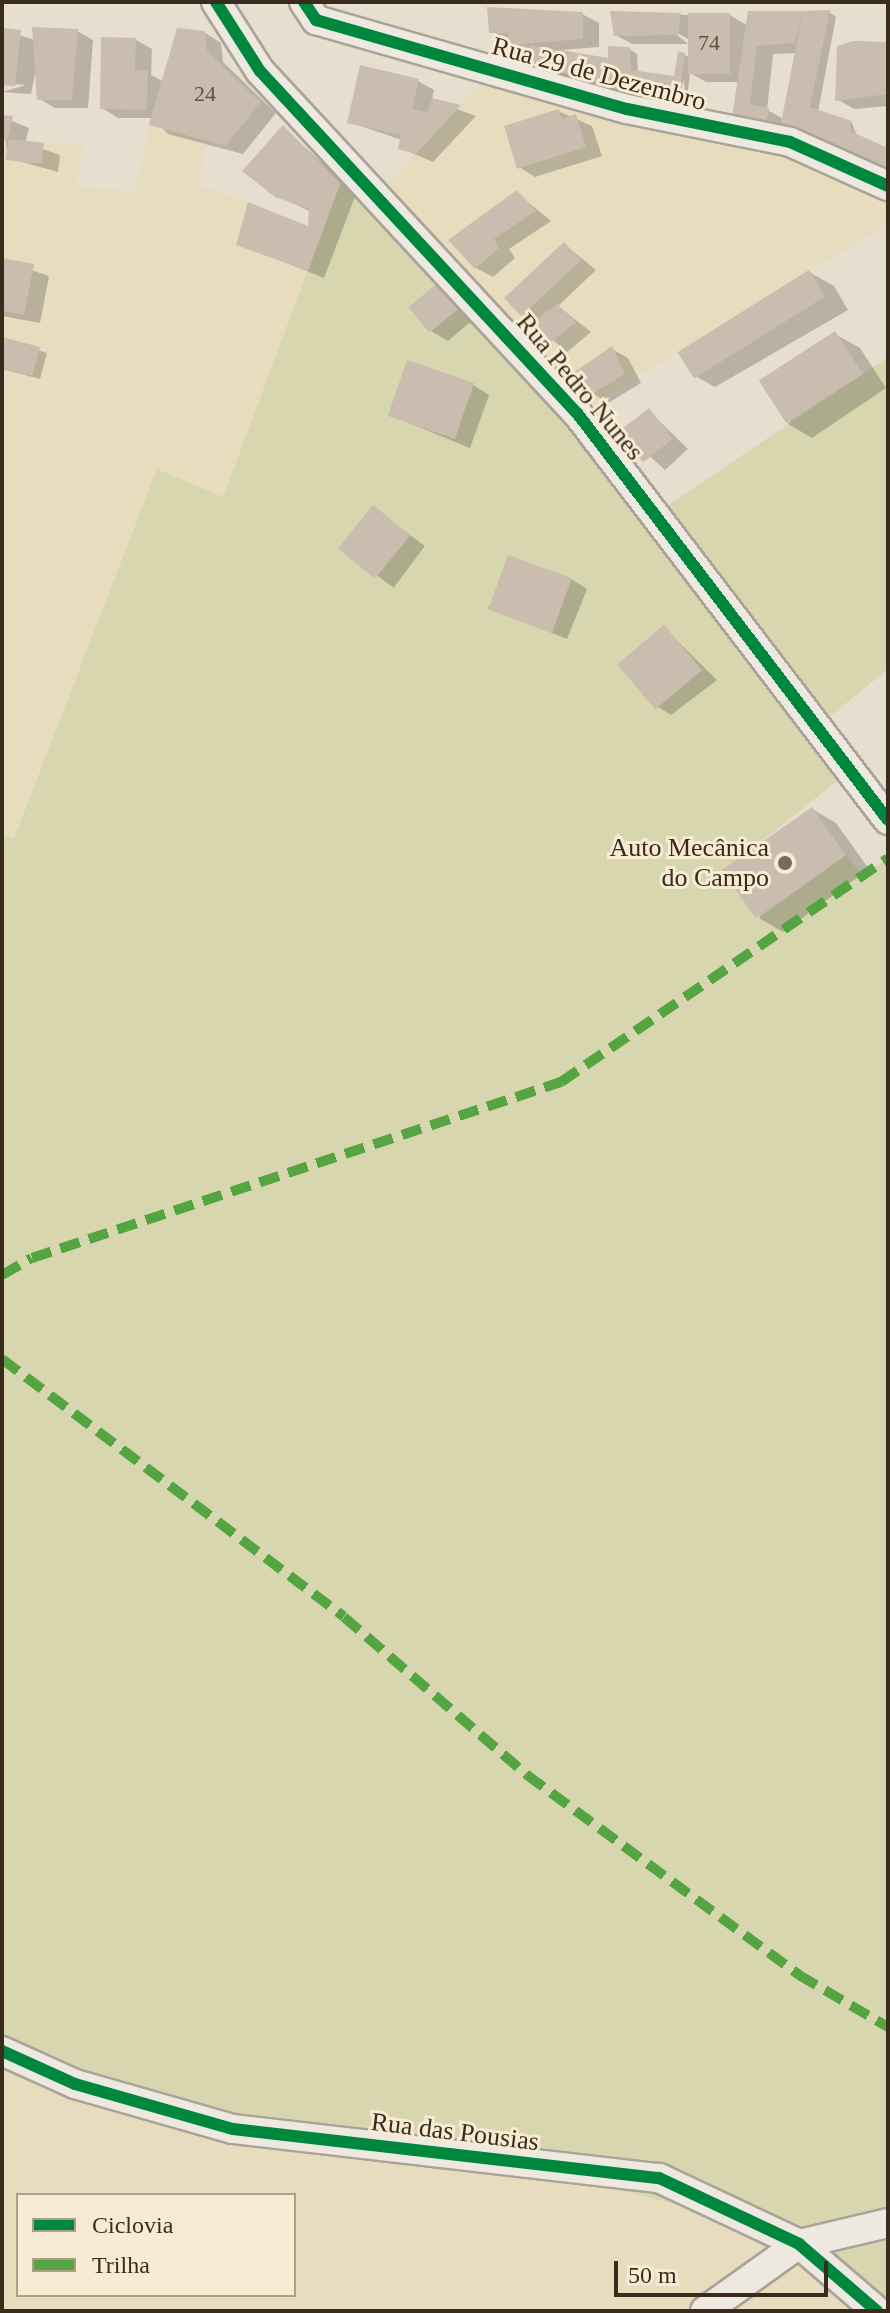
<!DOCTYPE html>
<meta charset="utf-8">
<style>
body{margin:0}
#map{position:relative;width:890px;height:2313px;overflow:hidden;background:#e6dece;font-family:"Times New Roman",serif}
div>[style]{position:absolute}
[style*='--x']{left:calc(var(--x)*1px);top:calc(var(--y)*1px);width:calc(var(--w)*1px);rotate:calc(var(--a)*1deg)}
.farmland>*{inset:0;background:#e7ddbe}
.green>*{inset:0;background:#d7d6af}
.shadow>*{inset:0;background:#0003;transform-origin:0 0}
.building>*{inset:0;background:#cabcae;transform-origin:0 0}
.roads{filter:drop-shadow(2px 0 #aba397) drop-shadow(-2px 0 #aba397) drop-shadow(0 2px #aba397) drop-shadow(0 -2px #aba397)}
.minor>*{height:28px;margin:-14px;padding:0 14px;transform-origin:14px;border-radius:14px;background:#eee9e0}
.quiet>*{height:10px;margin-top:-5px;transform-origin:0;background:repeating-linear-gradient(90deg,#54a441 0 20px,transparent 0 30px)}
.cycleway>*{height:12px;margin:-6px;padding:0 6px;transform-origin:6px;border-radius:6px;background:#00873e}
.dots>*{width:22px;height:22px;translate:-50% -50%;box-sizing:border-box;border:4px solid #f7ecd3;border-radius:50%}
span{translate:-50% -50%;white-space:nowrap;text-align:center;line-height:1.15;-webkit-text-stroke:6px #f7ecd3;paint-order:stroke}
.number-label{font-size:22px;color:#5f4f41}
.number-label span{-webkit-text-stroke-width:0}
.street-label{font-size:26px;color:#3b2b1d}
.poi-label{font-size:26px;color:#3b2b1d}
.right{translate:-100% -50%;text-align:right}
.frame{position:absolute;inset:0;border:4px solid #3b2b1d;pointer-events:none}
.legend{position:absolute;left:16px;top:2193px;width:280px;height:104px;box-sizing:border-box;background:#f7ecd3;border:2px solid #ac9f8a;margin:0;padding:10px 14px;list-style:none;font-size:24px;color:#3b2b1d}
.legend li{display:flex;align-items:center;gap:16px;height:40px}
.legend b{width:40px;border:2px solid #ac9f8a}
.scale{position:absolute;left:614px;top:2261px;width:214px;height:36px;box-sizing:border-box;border:4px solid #3b2b1d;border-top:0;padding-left:10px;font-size:24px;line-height:28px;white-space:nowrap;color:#3b2b1d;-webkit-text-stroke:6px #f7ecd3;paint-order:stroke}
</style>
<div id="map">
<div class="farmland">
<i style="clip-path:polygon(495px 69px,790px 142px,888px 186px,888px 224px,577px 413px,379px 193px)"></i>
<i style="clip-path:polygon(149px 125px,206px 142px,198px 185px,248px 202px,237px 245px,308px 271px,223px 498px,157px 469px,13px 838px,2px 835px,2px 139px,83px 145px,76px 186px,135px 192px)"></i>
<i style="clip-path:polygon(evenodd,2px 2044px,759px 2225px,872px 2311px,705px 2311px,789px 2250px,682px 2311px,2px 2311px,2px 2044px,18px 2195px,294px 2195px,294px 2295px,18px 2295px,18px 2195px)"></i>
</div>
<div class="green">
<i style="clip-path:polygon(349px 160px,655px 514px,888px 357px,888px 669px,816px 728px,848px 772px,724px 872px,758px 919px,846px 855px,862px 875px,888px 858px,888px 2311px,758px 2225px,494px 2159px,233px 2129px,2px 2051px,2px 835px,14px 838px,157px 469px,223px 497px)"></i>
</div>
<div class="shadow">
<i style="clip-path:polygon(evenodd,829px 12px,836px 17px,818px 112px,852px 123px,857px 136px,888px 150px,888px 168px,751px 125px,739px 82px,706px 82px,690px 73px,686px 108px,684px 80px,676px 105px,538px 68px,531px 52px,491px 31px,582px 14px,599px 23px,599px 47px,561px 50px,610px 60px,629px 49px,637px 54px,638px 73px,676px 79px,684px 55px,689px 57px,690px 40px,670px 29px,688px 44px,632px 44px,616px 35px,680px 15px,730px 15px,748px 26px,749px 13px,829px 12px,797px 53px,784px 119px,767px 110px,773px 54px,797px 53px)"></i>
<i style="clip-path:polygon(2px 30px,35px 40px,77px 31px,93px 40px,88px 108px,55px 108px,38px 98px,36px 68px,31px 94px,2px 92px,26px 85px,2px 83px)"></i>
<i style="clip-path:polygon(205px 33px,221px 43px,223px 62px,276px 113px,243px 154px,168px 134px,153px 118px,118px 118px,102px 108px,136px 40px,152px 49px,151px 75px,164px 82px)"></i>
<i style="clip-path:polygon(888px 44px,888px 106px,854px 109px,837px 99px)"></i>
<i style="clip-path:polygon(418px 81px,434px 90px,432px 100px,476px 116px,433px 162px,400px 148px,402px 140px,349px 122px)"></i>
<i style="clip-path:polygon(558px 111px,592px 126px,602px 156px,535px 177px,519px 167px)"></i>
<i style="clip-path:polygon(2px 117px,29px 128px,25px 143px,60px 155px,58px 172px,8px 158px)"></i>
<i style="clip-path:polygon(284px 128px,356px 194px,324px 278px,239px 244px,310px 229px,311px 212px,276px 195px)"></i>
<i style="clip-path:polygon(517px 193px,551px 221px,509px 249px,515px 258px,493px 277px,476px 268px)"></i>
<i style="clip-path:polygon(564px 244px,596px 270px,558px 306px,591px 332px,567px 352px,523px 315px)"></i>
<i style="clip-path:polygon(2px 260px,49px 276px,40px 323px,2px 316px)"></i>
<i style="clip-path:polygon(809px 272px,834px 286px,848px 310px,715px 387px,690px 373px)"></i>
<i style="clip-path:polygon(438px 285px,474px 319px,448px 341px,431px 331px)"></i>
<i style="clip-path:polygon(835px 334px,860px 348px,886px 388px,812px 438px,788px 424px)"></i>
<i style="clip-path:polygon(2px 339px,47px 353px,40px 379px,2px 369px)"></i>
<i style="clip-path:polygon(612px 349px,628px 358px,641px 383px,608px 403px,592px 393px)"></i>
<i style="clip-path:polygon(473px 385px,489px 395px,470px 448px,390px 415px)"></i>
<i style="clip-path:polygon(649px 411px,688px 449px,665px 470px,623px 432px)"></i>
<i style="left:373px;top:507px;width:65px;height:52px;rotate:37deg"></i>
<i style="clip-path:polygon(571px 579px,587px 589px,567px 639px,487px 607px)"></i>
<i style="clip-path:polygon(664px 628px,717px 680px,671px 715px,655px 705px)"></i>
<i style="clip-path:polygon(812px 809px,836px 823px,869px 869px,783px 932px,759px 918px)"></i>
</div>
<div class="building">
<i style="clip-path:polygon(487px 7px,583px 12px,583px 39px,509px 45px,508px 33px,489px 33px)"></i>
<i style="clip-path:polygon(830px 10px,810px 107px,852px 121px,850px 131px,888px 148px,888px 168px,780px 128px,803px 11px)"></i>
<i style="clip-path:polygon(610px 11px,681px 13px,678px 35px,614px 36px)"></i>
<i style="clip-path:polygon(748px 11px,803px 11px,795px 43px,757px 46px,750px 104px,769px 108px,766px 125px,732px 117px)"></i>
<i style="left:688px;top:13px;width:42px;height:61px"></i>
<i style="clip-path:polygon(32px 27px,78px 29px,72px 100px,37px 100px)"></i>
<i style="clip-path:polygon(2px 28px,21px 30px,15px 86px,2px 85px)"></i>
<i style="clip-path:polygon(177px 28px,205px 31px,207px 51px,260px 102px,226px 146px,149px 125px)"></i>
<i style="clip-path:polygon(101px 37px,136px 38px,135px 70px,148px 70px,147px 110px,100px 109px)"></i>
<i style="clip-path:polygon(853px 41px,888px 42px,888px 94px,835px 101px,837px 46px)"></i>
<i style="clip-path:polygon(530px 45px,608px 58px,608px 46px,630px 47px,631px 70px,674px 76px,678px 51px,685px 53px,678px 105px,528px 64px)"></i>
<i style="clip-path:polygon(360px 65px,419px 79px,412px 109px,428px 113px,432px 98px,461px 105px,416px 154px,398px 149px,401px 135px,347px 123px)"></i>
<i style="clip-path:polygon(559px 109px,562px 119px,576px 114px,586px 147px,517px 169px,504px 126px)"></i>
<i style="clip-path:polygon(2px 115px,13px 116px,8px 139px,2px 139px)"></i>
<i style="clip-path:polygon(283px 125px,340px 184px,308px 271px,236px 245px,248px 202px,308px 226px,309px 209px,275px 197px,242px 171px)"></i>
<i style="left:8px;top:139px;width:36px;height:21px;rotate:6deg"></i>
<i style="clip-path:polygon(517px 190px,536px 211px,494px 239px,499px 248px,475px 269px,448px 240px)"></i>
<i style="left:564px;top:242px;width:25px;height:82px;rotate:47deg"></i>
<i style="clip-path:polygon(2px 258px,34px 264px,24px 315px,2px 311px)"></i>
<i style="left:809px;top:270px;width:31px;height:155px;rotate:58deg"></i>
<i style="left:438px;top:283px;width:33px;height:38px;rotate:51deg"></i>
<i style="clip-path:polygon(557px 304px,576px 322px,549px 344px,529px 325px)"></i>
<i style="left:835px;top:331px;width:51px;height:91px;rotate:57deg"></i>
<i style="clip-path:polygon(2px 337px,40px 347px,32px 376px,2px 368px)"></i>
<i style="clip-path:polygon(612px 346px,625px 374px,590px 395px,573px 373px)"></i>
<i style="left:407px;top:360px;width:71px;height:59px;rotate:19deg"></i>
<i style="left:649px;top:408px;width:39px;height:38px;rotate:52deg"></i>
<i style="left:373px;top:505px;width:48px;height:56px;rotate:39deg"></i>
<i style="left:508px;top:555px;width:68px;height:58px;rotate:20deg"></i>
<i style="left:664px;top:625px;width:59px;height:61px;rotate:50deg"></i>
<i style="left:812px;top:807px;width:59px;height:110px;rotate:55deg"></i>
</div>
<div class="roads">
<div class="minor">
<i style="--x:216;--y:2;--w:82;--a:57.5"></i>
<i style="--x:260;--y:71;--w:466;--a:47.2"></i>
<i style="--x:577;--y:413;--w:512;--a:52.62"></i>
<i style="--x:304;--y:2;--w:22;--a:56"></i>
<i style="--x:316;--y:20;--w:323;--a:16"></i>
<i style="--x:627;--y:109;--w:166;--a:11.4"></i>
<i style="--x:790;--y:142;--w:107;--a:24.2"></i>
<i style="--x:2;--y:2051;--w:80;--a:24.3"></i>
<i style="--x:75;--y:2084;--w:164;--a:15.9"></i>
<i style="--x:233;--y:2129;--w:429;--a:6.6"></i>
<i style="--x:659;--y:2178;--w:155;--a:25.2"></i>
<i style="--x:799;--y:2244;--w:103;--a:40.7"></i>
<i style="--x:705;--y:2311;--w:115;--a:-35.5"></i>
<i style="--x:799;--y:2244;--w:91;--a:-13.3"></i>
</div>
</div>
<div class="quiet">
<i style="--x:2;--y:1275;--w:34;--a:-30"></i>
<i style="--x:32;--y:1258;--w:558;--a:-18.4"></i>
<i style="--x:561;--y:1082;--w:396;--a:-34.4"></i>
<i style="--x:2;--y:1359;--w:428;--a:37"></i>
<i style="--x:344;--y:1617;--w:242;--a:40.8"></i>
<i style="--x:527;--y:1775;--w:338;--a:36.3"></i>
<i style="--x:799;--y:1975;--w:103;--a:30.3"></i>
</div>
<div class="cycleway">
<i style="--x:216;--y:2;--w:82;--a:57.5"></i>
<i style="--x:260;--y:71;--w:466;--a:47.2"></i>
<i style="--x:577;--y:413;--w:512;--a:52.62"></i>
<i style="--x:304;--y:2;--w:22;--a:56"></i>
<i style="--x:316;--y:20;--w:323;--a:16"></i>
<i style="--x:627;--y:109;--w:166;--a:11.4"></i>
<i style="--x:790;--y:142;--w:107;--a:24.2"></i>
<i style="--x:2;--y:2051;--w:80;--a:24.3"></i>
<i style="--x:75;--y:2084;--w:164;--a:15.9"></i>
<i style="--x:233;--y:2129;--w:429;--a:6.6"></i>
<i style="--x:659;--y:2178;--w:155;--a:25.2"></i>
<i style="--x:799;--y:2244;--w:103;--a:40.7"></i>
</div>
<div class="dots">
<i style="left:785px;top:863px;background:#776a5b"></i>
</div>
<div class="number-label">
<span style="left:709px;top:43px">74</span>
<span style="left:205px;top:94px">24</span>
</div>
<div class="street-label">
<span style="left:599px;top:74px;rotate:15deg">Rua 29 de Dezembro</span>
<span style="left:580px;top:387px;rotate:50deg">Rua Pedro Nunes</span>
<span style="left:455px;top:2132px;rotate:7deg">Rua das Pousias</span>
</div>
<div class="poi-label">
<span class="right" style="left:769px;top:863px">Auto Mecânica<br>do Campo</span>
</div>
<div class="frame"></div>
<ul class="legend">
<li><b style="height:10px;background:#00873e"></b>Ciclovia</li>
<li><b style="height:10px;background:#54a441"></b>Trilha</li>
</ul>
<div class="scale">50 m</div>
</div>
